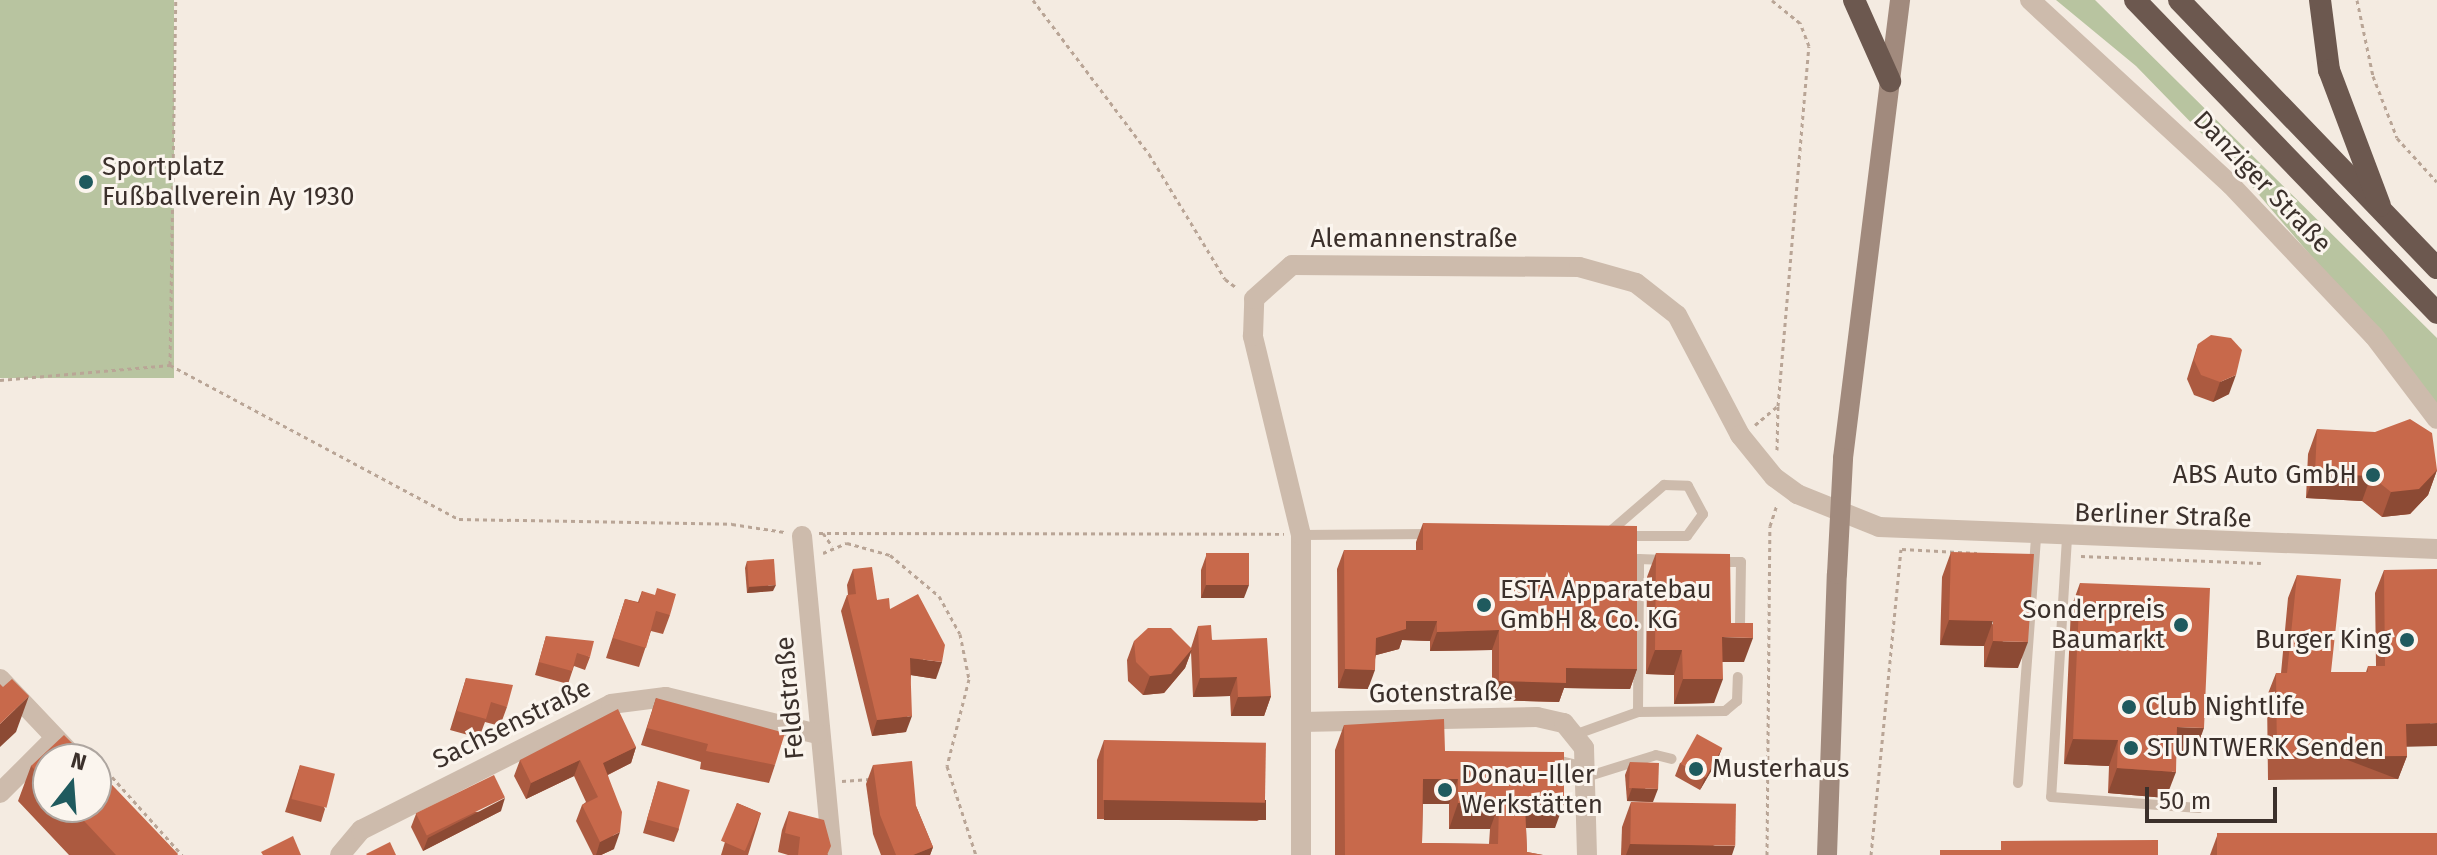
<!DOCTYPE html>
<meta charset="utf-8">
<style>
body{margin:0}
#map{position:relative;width:2437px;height:855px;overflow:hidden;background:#f4ebe1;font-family:"Fira Sans",sans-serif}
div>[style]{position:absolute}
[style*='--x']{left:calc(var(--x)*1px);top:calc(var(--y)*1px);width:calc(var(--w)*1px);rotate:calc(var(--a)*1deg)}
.green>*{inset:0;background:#b8c4a0;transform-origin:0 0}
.path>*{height:3px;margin-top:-1.5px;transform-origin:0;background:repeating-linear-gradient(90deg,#b9a596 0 4px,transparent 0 8px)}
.service>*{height:10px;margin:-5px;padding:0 5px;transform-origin:5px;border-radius:5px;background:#cdbbac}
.minor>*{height:20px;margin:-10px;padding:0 10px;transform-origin:10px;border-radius:10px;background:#cdbbac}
.tertiary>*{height:20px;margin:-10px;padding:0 10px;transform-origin:10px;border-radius:10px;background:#cdbbac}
.secondary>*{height:20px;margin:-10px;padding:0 10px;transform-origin:10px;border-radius:10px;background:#a18a7d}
.trunk>*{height:22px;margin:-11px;padding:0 11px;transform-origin:11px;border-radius:11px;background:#6c584f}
.secondary-bridge>*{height:20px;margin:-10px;padding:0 10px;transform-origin:10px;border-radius:10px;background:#a18a7d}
.wall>*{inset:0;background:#ac5a40}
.shaded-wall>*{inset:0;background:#8c4a34;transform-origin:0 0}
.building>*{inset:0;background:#c8694b;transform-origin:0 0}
.dots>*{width:22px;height:22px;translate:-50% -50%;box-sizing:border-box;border:4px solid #fbf5ee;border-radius:50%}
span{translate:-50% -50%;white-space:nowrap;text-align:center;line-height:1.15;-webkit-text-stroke:6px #fbf5ee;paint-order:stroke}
.poi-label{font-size:26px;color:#3b302b}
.left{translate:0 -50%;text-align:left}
.right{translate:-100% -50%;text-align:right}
.street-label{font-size:26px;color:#3b302b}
.north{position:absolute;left:32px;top:743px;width:80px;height:80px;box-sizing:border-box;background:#fbf5ee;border:2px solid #aea6a0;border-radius:50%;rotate:17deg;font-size:22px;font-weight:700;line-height:32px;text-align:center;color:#3b302b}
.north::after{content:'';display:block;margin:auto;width:28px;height:36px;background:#1f5a5e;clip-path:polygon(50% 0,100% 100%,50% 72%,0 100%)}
.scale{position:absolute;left:2145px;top:787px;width:132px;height:36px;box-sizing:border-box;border:4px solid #3b302b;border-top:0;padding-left:10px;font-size:24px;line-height:28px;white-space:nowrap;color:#3b302b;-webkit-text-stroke:6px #fbf5ee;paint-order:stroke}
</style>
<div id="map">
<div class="green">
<i style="left:0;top:0;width:174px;height:378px"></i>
<i style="clip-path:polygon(2056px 0,2095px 0,2437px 338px,2437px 404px,2243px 176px,2136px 66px)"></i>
</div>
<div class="path">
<i style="--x:1033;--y:0;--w:193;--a:53"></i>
<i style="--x:1149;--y:154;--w:146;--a:58.7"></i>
<i style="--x:1225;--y:279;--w:15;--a:37"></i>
<i style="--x:2357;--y:0;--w:78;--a:78.1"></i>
<i style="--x:2373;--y:76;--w:66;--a:68.8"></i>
<i style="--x:2397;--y:138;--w:59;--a:47.7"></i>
<i style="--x:170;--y:365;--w:365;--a:-89.1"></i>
<i style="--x:0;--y:380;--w:171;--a:-5"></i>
<i style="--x:170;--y:365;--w:327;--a:28.1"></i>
<i style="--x:459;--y:519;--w:273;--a:1"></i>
<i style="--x:732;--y:524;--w:53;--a:8.7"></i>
<i style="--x:1755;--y:425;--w:30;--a:-40"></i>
<i style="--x:1778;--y:406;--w:361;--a:-85.1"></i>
<i style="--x:1809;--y:46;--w:25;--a:-111"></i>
<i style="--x:1800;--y:23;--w:36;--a:-141"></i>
<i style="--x:1777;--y:450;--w:44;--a:-88.7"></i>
<i style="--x:819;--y:533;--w:465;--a:0.1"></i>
<i style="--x:823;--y:533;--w:16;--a:55"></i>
<i style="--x:1902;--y:549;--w:75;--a:3.1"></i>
<i style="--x:823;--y:553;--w:26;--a:-23"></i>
<i style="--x:847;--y:543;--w:45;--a:15.6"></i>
<i style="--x:890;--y:555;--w:64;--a:39.9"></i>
<i style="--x:939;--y:596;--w:43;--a:61.1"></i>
<i style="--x:960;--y:634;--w:46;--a:78.7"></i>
<i style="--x:969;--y:679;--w:90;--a:104.2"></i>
<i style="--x:947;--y:766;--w:94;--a:72"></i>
<i style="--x:2081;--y:556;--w:180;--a:2.2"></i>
<i style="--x:96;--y:759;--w:129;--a:48.1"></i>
<i style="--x:842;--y:781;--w:28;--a:-4"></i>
<i style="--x:1767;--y:855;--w:329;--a:-89.5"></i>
<i style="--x:1770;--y:526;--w:23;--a:-72"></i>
<i style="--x:1871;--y:855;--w:307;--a:-84.4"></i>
</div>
<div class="service">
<i style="--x:1301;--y:535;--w:129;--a:-0.4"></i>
<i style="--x:1606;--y:535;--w:77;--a:-40.8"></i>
<i style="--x:1664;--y:485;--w:24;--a:2"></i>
<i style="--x:1688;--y:486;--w:32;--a:62"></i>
<i style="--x:1703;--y:514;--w:27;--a:126"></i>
<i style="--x:1687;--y:536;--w:61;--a:180"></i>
<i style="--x:2067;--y:538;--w:259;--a:93.5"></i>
<i style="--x:2051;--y:797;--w:148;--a:4.3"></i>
<i style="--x:1718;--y:562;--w:23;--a:0"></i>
<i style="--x:1741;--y:562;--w:65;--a:90.9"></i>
<i style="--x:1638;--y:712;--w:87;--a:-0.7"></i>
<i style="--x:1725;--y:711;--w:16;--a:-40"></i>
<i style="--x:1737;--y:701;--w:24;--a:-88"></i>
<i style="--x:1577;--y:734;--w:65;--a:-19.8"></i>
<i style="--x:1638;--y:712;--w:153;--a:-89.6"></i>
<i style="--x:1639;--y:559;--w:27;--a:2"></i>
<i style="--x:1553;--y:759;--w:33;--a:14"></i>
<i style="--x:1586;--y:777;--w:73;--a:-17.4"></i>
<i style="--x:1656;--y:755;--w:16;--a:14"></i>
<i style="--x:2018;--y:783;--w:247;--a:-85.8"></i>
</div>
<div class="minor">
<i style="--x:802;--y:536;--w:320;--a:84.6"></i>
<i style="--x:0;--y:679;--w:110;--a:46.5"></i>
<i style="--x:1302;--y:722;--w:235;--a:-1.2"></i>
<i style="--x:1537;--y:717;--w:28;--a:13"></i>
<i style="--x:1564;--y:723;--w:32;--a:51"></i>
<i style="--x:1584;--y:748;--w:107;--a:88.4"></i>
<i style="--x:0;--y:793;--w:78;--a:-45"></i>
<i style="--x:340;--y:855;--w:33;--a:-50"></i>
<i style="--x:361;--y:830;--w:280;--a:-26.7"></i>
<i style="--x:611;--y:704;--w:55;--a:-7.3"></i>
<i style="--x:666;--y:697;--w:156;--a:13.7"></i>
<i style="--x:1301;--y:855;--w:320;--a:-90"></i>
<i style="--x:1301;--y:535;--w:205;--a:-103.6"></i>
<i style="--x:1253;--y:336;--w:37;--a:-88"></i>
<i style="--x:1254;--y:299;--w:51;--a:-41.8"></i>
<i style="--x:1292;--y:265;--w:287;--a:0.4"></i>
<i style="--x:1579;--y:267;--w:59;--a:15.7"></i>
<i style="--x:1636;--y:283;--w:52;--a:38"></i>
<i style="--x:1677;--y:315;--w:136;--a:62.3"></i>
<i style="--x:1740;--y:435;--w:54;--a:51"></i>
<i style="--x:1774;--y:477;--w:29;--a:36"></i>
<i style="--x:1797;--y:494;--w:88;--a:21.9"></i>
<i style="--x:1879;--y:527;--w:558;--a:2.26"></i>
</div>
<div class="tertiary">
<i style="--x:2030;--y:0;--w:273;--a:42.6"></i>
<i style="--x:2231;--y:185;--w:208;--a:46.6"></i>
<i style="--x:2374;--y:336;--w:104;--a:52.8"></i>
</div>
<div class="secondary">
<i style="--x:1843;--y:458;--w:462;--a:-82.9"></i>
<i style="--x:1827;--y:855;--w:281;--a:-88"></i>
</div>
<div class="trunk">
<i style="--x:1854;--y:0;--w:89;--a:66"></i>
<i style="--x:2135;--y:0;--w:435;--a:46"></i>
<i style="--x:2179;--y:0;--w:372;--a:46.1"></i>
<i style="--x:2320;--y:0;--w:71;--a:82.7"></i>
<i style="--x:2329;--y:70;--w:145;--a:69.4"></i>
</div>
<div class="secondary-bridge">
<i style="--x:1837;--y:574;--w:116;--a:-87"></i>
</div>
<div class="wall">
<i style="clip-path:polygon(2198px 344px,2229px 394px,2213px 402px,2194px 395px,2187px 379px)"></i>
<i style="clip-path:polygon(2317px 429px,2437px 470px,2428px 495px,2410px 514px,2382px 517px,2362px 501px,2306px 498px,2308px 454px)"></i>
<i style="clip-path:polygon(1423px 523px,1637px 669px,1630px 689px,1564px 688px,1559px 702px,1492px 700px,1492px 650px,1430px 651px,1430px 641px,1402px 640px,1399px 649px,1376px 655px,1368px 689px,1338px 688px,1337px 569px,1344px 550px,1416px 550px,1416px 542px)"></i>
<i style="clip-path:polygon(1951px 552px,2018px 668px,1984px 667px,1984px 646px,1940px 645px,1942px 577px)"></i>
<i style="clip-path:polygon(1656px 553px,1744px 662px,1722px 662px,1714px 703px,1674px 704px,1674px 675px,1646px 674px,1647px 577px)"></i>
<i style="clip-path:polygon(1206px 556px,1244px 598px,1201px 598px,1201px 570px)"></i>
<i style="clip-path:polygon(747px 561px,773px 591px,747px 593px,745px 568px)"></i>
<i style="clip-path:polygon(853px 569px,877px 600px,890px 609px,936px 679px,911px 675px,906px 732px,872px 736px,841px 611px,847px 595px,848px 595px,847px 585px)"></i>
<i style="clip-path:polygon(2384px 570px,2437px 746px,2406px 746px,2407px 756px,2398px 779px,2268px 780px,2267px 696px,2276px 673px,2281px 673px,2288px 598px,2297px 575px,2331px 672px,2366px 672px,2368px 666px,2376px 666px,2375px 593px)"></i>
<i style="clip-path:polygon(2080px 583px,2195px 753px,2176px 753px,2166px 798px,2108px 793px,2109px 766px,2064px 764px,2071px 608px)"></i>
<i style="clip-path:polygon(642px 591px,670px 615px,663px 634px,651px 631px,639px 667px,606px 658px,625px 599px,638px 602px)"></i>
<i style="clip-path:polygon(1198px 626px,1271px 696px,1264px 716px,1231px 716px,1230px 696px,1193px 697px,1191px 652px,1185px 668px,1164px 693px,1143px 695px,1128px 681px,1127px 660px,1134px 641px,1191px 648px)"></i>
<i style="clip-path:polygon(546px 636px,590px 657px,585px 670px,574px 666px,568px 684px,535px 675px)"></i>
<i style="clip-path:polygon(466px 678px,507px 707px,500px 726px,485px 722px,479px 738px,450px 730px)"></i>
<i style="clip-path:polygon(656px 698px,775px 765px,769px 783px,700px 769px,701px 762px,641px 745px)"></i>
<i style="clip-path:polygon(evenodd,1344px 725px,1445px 751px,1555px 828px,1526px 828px,1527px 852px,1543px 855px,1335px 855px,1335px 750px,1344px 725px,1423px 804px,1449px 804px,1449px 829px,1490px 829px,1489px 844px,1422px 843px,1423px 804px)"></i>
<i style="clip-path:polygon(1104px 740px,1259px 821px,1097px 819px,1097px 760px)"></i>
<i style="clip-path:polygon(636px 747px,631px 763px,608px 775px,614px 849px,601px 855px,593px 855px,576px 821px,582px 805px,586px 802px,574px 776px,526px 799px,514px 776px,520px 760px)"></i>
<i style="clip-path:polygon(1722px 748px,1717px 761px,1700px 790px,1675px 776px,1680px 763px)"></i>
<i style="clip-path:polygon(48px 759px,48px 807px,96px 807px,178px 855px,69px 855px,18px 801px,31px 766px)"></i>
<i style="clip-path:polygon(1630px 762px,1653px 802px,1627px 801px,1625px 775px)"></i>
<i style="clip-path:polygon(300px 765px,325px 809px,321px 822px,285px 812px)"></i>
<i style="clip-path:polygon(873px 765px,916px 806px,933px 847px,930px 855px,881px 855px,873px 834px,866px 784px)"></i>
<i style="clip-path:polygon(658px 781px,679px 829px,674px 842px,643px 833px)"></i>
<i style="clip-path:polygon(1631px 802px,1732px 855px,1621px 855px,1622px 827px)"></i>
<i style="clip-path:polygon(737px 803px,761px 813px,748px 855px,721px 855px)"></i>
<i style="clip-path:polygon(501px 811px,423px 851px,411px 827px,416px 814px)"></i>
<i style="clip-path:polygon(789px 811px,828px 855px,788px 855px,778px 852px,782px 830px)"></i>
<i style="clip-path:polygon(2217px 836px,2437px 855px,2210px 855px)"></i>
</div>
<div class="shaded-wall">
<i style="clip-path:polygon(2236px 375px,2229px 394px,2213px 402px,2220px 382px)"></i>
<i style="clip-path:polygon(2437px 470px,2428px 495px,2410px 514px,2382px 517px,2391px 492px)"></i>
<i style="clip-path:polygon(2315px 473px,2371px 476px,2362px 501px,2306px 498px)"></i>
<i style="clip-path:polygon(776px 585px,773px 591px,747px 593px,749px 587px)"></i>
<i style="clip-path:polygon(1206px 585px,1249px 585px,1244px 598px,1201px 598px)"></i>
<i style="clip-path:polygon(1949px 620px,1993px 621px,1984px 646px,1940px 645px)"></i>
<i style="clip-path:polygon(1406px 621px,1437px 621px,1430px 641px,1402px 640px,1399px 649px,1369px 657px,1376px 638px)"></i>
<i style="clip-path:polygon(1499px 630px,1492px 650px,1430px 651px,1437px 632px)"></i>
<i style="clip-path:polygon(1722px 637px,1753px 638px,1744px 662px,1713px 662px)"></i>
<i style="clip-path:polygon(1993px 641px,2028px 642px,2018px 668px,1984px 667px)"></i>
<i style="clip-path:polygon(1192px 649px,1185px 668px,1164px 693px,1143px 695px,1150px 676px)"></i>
<i style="clip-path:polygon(1655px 650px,1682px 650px,1674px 675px,1646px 674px)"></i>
<i style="clip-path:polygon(910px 658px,942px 662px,936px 679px,904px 674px)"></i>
<i style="clip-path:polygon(1566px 668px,1637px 669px,1630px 689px,1564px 688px,1559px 702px,1492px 700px,1499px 681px)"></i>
<i style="clip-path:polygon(1345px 669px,1375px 670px,1368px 689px,1338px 688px)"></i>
<i style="clip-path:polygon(1237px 677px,1230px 696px,1193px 697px,1200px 678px)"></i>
<i style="clip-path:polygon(1683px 679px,1723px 679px,1714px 703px,1674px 704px)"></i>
<i style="clip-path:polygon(29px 696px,16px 732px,0 747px,0 724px)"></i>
<i style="clip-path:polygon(1271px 696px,1264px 716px,1231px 716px,1238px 697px)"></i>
<i style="clip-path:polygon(912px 716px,906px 732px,872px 736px,877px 720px)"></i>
<i style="clip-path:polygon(2437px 723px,2437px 746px,2398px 747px,2406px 724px)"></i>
<i style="clip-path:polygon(2177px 727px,2204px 728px,2195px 753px,2168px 752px)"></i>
<i style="clip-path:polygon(2073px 739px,2118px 740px,2109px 766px,2064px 764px)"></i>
<i style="clip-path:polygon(636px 747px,631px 763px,597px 780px,603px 763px)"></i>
<i style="clip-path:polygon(1722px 748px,1717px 761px,1700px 790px,1705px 777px)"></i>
<i style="left:2407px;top:756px;width:25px;height:130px;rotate:111deg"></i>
<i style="clip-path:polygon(580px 760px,574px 776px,526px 799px,531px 783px)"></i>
<i style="clip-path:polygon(2117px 768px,2176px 772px,2166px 798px,2108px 793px)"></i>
<i style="clip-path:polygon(1423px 779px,1458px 779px,1449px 804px,1414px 804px)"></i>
<i style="clip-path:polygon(1632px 788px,1658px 789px,1653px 802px,1627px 801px)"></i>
<i style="clip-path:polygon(505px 798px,501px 811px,423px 851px,428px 838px)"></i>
<i style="left:1104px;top:800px;width:162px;height:20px"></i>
<i style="clip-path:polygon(1458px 803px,1499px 804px,1490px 829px,1449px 829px)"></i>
<i style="clip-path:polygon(1525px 803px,1564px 803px,1555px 828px,1516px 828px)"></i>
<i style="clip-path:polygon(620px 832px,614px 849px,601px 855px,596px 855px,600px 842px)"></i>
<i style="clip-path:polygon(1630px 844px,1735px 846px,1732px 855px,1626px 855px)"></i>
<i style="clip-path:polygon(933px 847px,930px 855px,913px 855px)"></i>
</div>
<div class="building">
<i style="clip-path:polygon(2211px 335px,2231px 338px,2242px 350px,2236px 375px,2220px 382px,2201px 375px,2194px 360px,2198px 344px)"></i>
<i style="clip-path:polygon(2410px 419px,2432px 433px,2437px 470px,2419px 489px,2391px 492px,2371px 476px,2315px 473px,2317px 429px,2375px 432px)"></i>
<i style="clip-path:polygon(1423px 523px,1637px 526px,1637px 669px,1566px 668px,1566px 683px,1499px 681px,1499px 630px,1437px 632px,1437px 621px,1406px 621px,1406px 629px,1376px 638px,1375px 670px,1345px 669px,1344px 550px,1423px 550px)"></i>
<i style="clip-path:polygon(1951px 552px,2034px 554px,2028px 642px,1993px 641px,1993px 621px,1949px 620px)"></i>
<i style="left:1249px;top:553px;width:32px;height:43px;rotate:90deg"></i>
<i style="clip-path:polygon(1656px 553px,1730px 554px,1731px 623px,1753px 623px,1753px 638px,1722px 637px,1723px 679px,1683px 679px,1682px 650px,1655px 650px)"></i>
<i style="left:774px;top:559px;width:26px;height:27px;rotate:86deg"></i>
<i style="clip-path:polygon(872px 567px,877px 600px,889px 598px,890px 609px,918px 594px,945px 645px,942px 662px,910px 658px,912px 716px,877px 720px,847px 595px,856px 594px,853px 569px)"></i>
<i style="clip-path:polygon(2437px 569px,2437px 723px,2406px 724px,2407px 756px,2277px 757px,2276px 673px,2287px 673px,2297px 575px,2341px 579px,2331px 672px,2368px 672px,2368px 666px,2385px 666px,2384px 570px)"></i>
<i style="clip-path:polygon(2080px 583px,2210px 588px,2204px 728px,2177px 727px,2176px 772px,2117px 768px,2118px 740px,2073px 739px)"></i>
<i style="clip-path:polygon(657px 588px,676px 594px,670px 615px,656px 611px,646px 648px,613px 638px,625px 599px,639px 603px,642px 591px,655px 595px)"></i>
<i style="clip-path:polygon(1211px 625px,1212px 640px,1267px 638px,1271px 696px,1238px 697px,1237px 677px,1200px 678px,1198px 626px)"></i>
<i style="clip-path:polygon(1148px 628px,1171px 628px,1192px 649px,1171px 674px,1150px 676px,1136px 662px,1134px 641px)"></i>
<i style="clip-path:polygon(546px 636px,594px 641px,590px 657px,577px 653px,572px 671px,539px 662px)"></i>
<i style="clip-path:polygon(466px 678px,513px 685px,507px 707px,491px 702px,486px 719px,457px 711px)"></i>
<i style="clip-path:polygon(12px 679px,29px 696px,0 724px,0 684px,3px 687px)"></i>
<i style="clip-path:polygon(656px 698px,785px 733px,775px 765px,706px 751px,708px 744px,647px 728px)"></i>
<i style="clip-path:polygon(618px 709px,636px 747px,603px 763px,622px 812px,620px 832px,600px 842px,582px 805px,598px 797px,580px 760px,531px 783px,520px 760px)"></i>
<i style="clip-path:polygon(evenodd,1444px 719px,1445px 751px,1564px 752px,1564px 803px,1525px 803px,1527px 852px,1543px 855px,1345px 855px,1344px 725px,1444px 719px,1423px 779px,1458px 779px,1458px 803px,1499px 804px,1498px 844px,1422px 843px,1423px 779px)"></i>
<i style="left:1697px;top:734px;width:29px;height:34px;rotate:29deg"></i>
<i style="clip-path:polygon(64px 735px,88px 759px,48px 759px,48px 783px,31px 766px)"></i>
<i style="left:1104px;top:740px;width:162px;height:60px;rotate:1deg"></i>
<i style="clip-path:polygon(912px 761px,916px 806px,933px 847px,913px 855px,896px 855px,880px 815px,873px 765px)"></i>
<i style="left:1630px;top:762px;width:29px;height:26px;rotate:2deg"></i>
<i style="left:300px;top:765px;width:36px;height:35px;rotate:14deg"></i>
<i style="clip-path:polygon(96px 768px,178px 854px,177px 855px,116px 855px,71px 807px,96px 807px)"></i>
<i style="left:494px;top:775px;width:25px;height:87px;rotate:64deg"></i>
<i style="left:658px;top:781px;width:33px;height:40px;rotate:16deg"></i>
<i style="left:1631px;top:802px;width:105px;height:42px;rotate:1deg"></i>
<i style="left:737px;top:803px;width:26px;height:41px;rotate:23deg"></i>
<i style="clip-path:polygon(789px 811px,824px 820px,831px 846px,827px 855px,798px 855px,800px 837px,785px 833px)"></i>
<i style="left:2437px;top:833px;width:22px;height:220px;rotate:90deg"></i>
<i style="clip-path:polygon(293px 836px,301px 855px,263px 855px,261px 852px)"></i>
<i style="clip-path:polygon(2158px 840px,2158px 855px,1940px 855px,1940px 850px,2001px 850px,2001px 841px)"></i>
<i style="clip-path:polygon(390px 842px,396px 855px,367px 855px,366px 854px)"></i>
</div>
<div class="dots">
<i style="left:86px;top:182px;background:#1f5a5e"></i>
<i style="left:2373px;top:475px;background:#1f5a5e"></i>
<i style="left:1484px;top:605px;background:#1f5a5e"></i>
<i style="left:2181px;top:625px;background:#1f5a5e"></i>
<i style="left:2407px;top:640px;background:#1f5a5e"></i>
<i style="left:2129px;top:707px;background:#1f5a5e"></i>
<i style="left:2131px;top:748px;background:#1f5a5e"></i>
<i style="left:1696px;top:769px;background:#1f5a5e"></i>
<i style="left:1445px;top:790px;background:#1f5a5e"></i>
</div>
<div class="poi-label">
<span class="left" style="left:102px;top:182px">Sportplatz<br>Fußballverein Ay 1930</span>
<span class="right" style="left:2357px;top:475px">ABS Auto GmbH</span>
<span class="left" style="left:1500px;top:605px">ESTA Apparatebau<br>GmbH &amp; Co. KG</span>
<span class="right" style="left:2165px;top:625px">Sonderpreis<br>Baumarkt</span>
<span class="right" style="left:2391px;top:640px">Burger King</span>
<span class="left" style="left:2145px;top:707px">Club Nightlife</span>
<span class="left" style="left:2147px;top:748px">STUNTWERK Senden</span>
<span class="left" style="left:1712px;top:769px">Musterhaus</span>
<span class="left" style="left:1461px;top:790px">Donau-Iller<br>Werkstätten</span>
</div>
<div class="street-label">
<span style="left:2262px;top:182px;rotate:46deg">Danziger Straße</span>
<span style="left:1414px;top:239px">Alemannenstraße</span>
<span style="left:2163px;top:516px;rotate:2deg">Berliner Straße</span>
<span style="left:1441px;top:693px;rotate:-1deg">Gotenstraße</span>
<span style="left:790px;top:698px;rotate:-95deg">Feldstraße</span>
<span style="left:512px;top:724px;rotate:-26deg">Sachsenstraße</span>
</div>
<div class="north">N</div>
<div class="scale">50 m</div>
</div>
